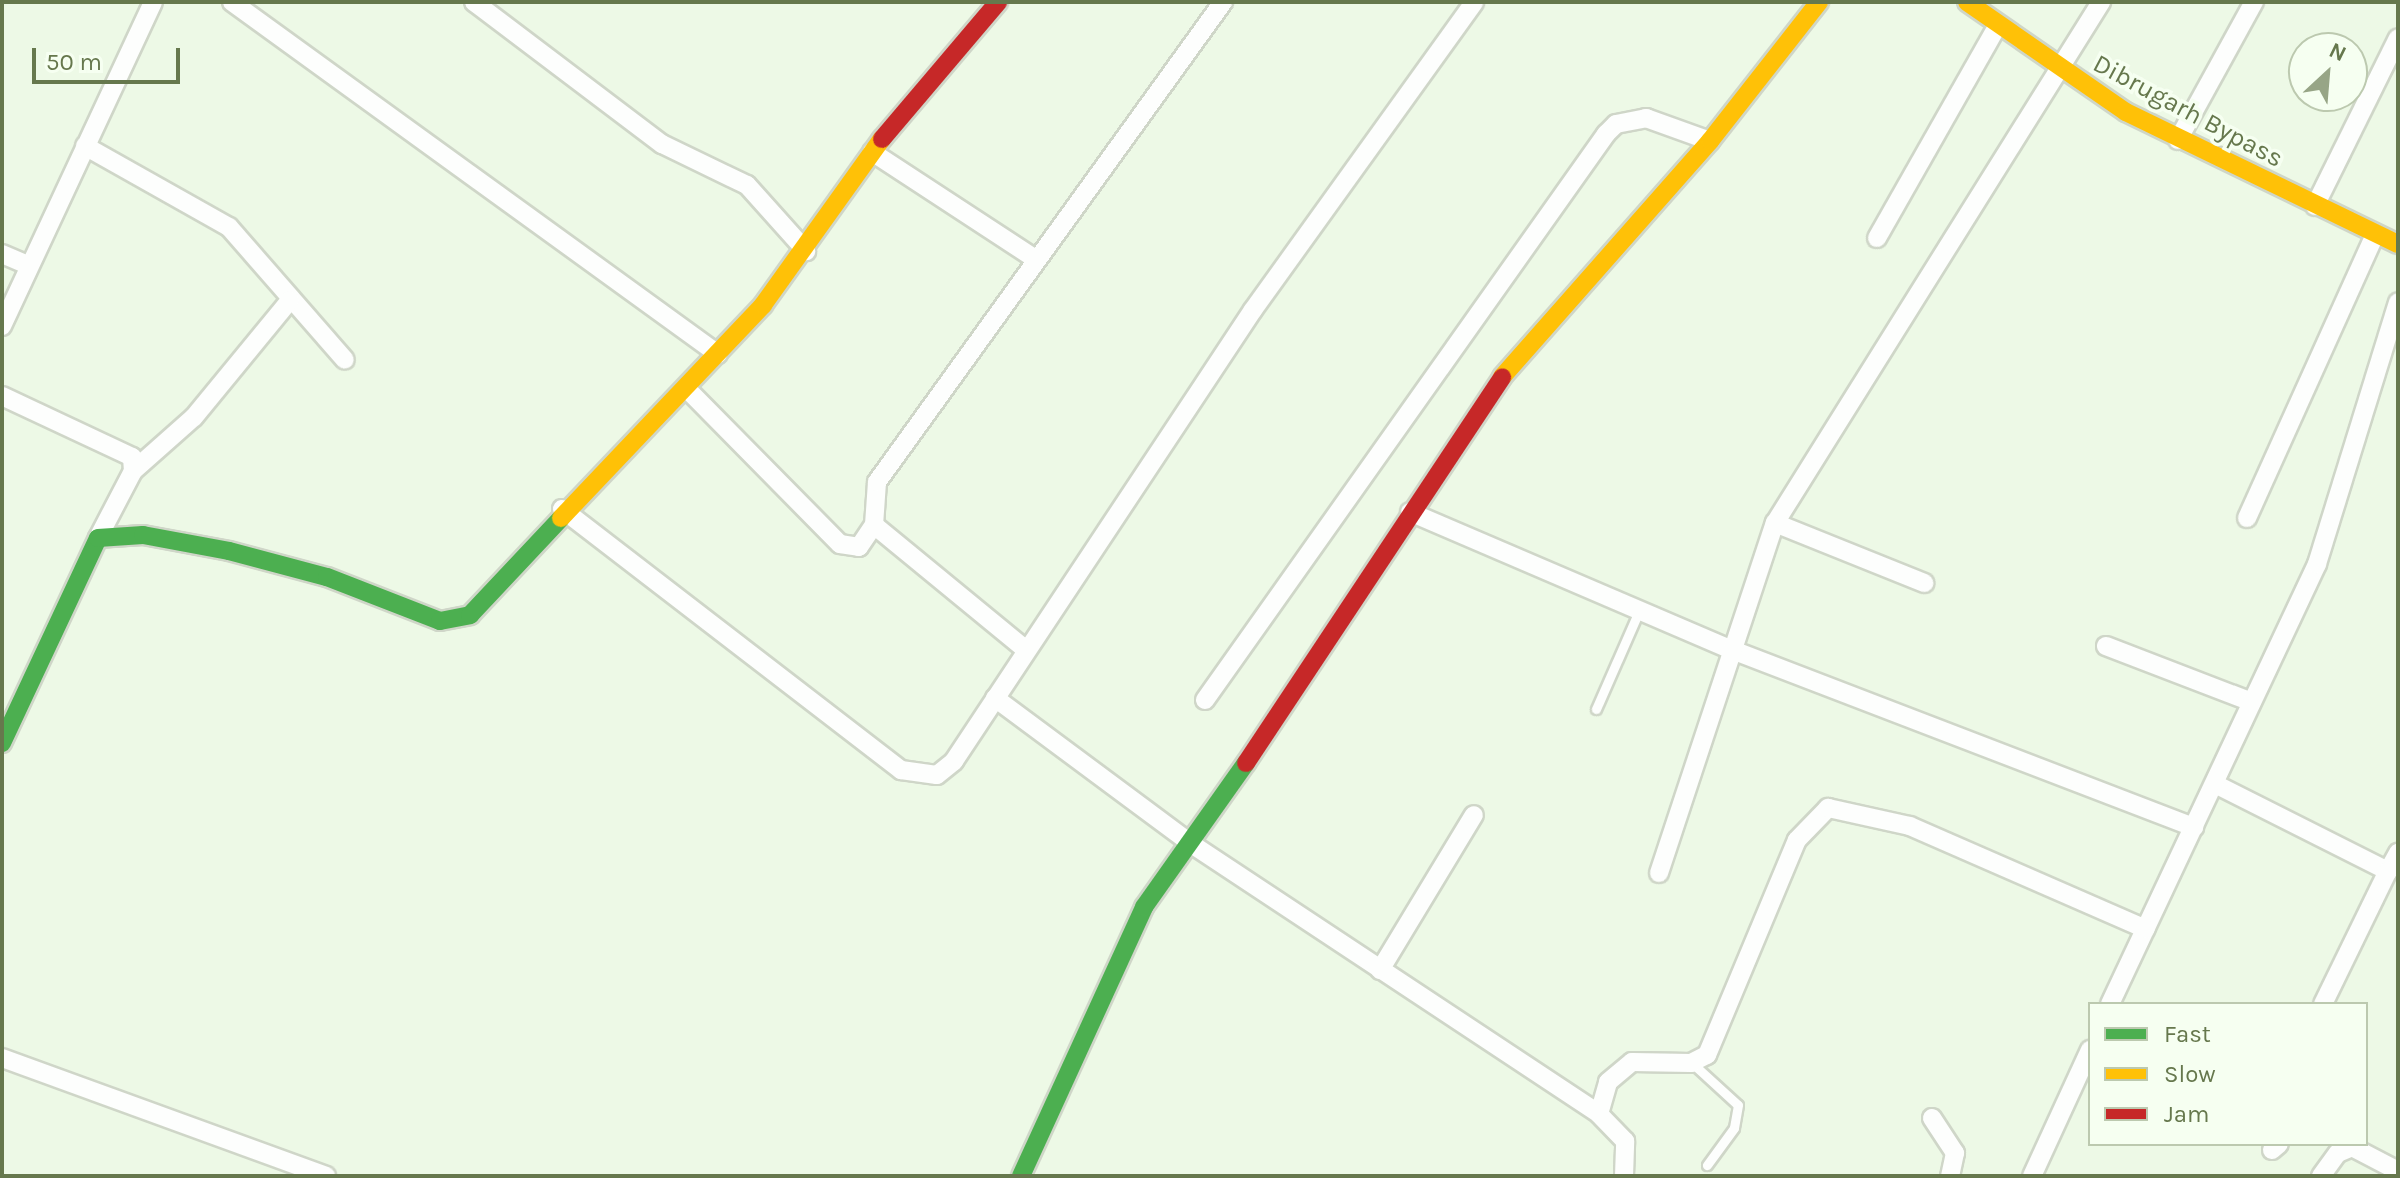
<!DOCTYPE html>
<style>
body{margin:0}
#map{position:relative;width:2400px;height:1178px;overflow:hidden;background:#f2f8ef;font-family:Karla,sans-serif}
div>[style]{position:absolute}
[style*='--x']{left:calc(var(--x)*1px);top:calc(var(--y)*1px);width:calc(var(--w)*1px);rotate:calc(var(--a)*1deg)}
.residential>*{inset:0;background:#edf9e6}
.roads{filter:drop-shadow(2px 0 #cfd6c8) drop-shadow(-2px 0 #cfd6c8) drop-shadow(0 2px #cfd6c8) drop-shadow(0 -2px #cfd6c8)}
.lane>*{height:9px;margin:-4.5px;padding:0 4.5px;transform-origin:4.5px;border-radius:4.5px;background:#fdfefd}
.street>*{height:18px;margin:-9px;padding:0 9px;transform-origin:9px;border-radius:9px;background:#fdfefd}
.fast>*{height:18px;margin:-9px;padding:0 9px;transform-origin:9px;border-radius:9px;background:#4caf50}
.slow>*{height:18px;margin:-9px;padding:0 9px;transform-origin:9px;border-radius:9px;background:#ffc107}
.jam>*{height:18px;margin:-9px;padding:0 9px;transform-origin:9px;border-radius:9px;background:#c62828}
span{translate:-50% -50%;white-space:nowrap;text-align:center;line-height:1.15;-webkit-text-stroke:7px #f6fff1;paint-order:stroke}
.street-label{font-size:26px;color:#66784d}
.frame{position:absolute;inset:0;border:4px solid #66784d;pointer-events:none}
.legend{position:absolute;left:2088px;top:1002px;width:280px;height:144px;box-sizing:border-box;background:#f6fff1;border:2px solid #bcc9af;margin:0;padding:10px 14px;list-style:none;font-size:24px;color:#66784d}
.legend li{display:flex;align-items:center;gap:16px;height:40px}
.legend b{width:40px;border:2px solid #bcc9af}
.north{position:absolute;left:2288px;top:32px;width:80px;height:80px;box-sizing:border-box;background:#f6fff1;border:2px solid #bcc9af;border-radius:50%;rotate:26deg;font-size:22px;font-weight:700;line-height:32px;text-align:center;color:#66784d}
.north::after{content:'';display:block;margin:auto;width:28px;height:36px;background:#97a586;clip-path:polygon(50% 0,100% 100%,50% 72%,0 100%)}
.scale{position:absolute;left:32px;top:48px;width:148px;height:36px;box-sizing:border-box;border:4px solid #66784d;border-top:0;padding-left:10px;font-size:24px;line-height:28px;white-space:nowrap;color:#66784d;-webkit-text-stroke:6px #f6fff1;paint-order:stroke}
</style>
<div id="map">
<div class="residential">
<i style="clip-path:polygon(evenodd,2px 2px,2398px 2px,2398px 1176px,2px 1176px,2px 2px,2304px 48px,2352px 48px,2352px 96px,2304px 96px,2304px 48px,2px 2px,2090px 1004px,2366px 1004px,2366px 1144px,2090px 1144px,2090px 1004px)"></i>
</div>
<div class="roads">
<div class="lane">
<i style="--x:1596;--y:709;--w:107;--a:-66.3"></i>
<i style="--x:1692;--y:1063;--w:62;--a:42.4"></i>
<i style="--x:1738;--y:1105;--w:23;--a:100"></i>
<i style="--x:1734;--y:1128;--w:46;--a:126.1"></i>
</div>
<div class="street">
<i style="--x:232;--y:2;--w:600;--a:35.92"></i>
<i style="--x:474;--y:2;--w:236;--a:37.1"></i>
<i style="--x:662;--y:144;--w:94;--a:25.8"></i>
<i style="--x:747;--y:185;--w:89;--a:48.2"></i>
<i style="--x:2178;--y:140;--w:158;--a:-61.2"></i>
<i style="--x:85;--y:146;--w:165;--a:29.4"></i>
<i style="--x:229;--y:227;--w:176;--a:48.9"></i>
<i style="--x:872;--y:152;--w:194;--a:33.2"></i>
<i style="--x:2315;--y:206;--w:187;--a:-63.7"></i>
<i style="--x:1877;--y:238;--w:245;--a:-60.4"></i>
<i style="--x:2;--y:254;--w:28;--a:23"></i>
<i style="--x:2;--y:326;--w:357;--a:-65"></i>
<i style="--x:686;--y:388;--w:219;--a:45.4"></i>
<i style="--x:840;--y:544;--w:19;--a:9"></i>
<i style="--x:859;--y:547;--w:27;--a:-56"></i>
<i style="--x:2;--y:396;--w:144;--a:25.1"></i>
<i style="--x:132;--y:457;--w:14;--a:86"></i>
<i style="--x:133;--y:471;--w:76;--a:117.6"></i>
<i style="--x:133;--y:471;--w:81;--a:-41.5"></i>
<i style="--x:194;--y:417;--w:151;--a:-50.6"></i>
<i style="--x:562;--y:509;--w:428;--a:37.6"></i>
<i style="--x:901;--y:770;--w:36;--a:8"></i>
<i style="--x:937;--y:775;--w:22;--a:-39"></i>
<i style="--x:954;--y:761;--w:541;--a:-56.46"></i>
<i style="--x:1253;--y:310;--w:379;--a:-54.3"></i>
<i style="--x:1410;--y:512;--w:353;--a:23.2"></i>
<i style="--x:1735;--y:651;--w:492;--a:21"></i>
<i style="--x:2247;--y:518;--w:312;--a:-65.7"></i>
<i style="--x:1775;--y:523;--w:161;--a:21.9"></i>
<i style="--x:2106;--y:646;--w:156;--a:21"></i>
<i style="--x:1025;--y:649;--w:195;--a:-140.6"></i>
<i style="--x:874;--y:525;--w:43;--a:-86"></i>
<i style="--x:877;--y:482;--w:592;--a:-54.21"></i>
<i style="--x:995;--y:698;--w:243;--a:36.6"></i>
<i style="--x:1190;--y:843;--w:491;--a:33.5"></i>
<i style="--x:1205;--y:700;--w:694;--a:-54.68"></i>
<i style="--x:1606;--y:134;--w:14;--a:-45"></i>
<i style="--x:1616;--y:124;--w:31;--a:-11"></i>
<i style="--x:1646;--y:118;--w:68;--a:19.8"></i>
<i style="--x:2215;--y:784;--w:194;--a:26.7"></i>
<i style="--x:2388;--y:871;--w:21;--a:-61"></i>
<i style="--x:1659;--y:873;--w:369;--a:-71.7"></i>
<i style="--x:1775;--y:523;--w:615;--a:-57.96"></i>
<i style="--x:1380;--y:970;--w:181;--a:-58.8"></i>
<i style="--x:2110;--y:1004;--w:486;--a:-64.8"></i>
<i style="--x:2317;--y:564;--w:274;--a:-72.8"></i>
<i style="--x:2323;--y:1004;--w:148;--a:-64"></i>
<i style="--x:2;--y:1058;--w:345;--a:20"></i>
<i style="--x:1932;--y:1118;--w:42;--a:56.7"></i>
<i style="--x:1955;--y:1153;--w:24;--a:102"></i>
<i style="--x:2272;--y:1150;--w:9;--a:-41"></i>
<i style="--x:1624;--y:1176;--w:35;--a:-88"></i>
<i style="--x:1625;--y:1141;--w:37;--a:-134"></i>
<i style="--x:1599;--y:1114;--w:33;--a:-74"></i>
<i style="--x:1608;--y:1082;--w:31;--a:-40"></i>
<i style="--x:1632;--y:1062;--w:59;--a:1"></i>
<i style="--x:1691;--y:1063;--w:18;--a:-27"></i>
<i style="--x:1707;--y:1055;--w:233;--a:-67.3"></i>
<i style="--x:1797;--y:840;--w:45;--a:-45.9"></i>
<i style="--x:1828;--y:808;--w:84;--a:12.4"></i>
<i style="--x:1910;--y:826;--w:257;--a:23.6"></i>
<i style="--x:2032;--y:1176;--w:139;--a:-65.3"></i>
<i style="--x:2321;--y:1176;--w:29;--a:-54"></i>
<i style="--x:2338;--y:1153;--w:15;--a:-23"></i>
<i style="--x:2352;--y:1147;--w:52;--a:27.6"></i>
</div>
<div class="fast">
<i style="--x:2;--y:743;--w:226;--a:-64.9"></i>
<i style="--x:98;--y:538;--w:45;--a:-3.8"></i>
<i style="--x:143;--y:535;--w:87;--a:10.5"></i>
<i style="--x:229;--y:551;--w:101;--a:14.9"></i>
<i style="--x:327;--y:577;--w:121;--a:21.3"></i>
<i style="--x:440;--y:621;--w:31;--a:-11"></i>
<i style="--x:470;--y:615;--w:133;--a:-46.8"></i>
<i style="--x:1021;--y:1176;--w:296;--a:-65.4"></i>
<i style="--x:1144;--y:907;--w:176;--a:-54.7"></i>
</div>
<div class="slow">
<i style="--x:1967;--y:2;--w:193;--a:34.7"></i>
<i style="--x:2126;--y:112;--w:302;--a:25.9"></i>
<i style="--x:1502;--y:377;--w:315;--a:-48.6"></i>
<i style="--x:1710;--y:141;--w:177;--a:-51.9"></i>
<i style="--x:561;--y:518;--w:294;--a:-46.5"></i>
<i style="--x:763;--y:305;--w:204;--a:-54.4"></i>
</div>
<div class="jam">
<i style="--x:882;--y:139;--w:180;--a:-49.7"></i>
<i style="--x:1246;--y:763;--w:463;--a:-56.4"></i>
</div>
</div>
<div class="street-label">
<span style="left:2188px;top:111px;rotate:28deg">Dibrugarh Bypass</span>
</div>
<div class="frame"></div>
<ul class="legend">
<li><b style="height:10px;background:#4caf50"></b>Fast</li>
<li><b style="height:10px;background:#ffc107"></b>Slow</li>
<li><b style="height:10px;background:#c62828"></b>Jam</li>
</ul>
<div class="north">N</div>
<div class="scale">50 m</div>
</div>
